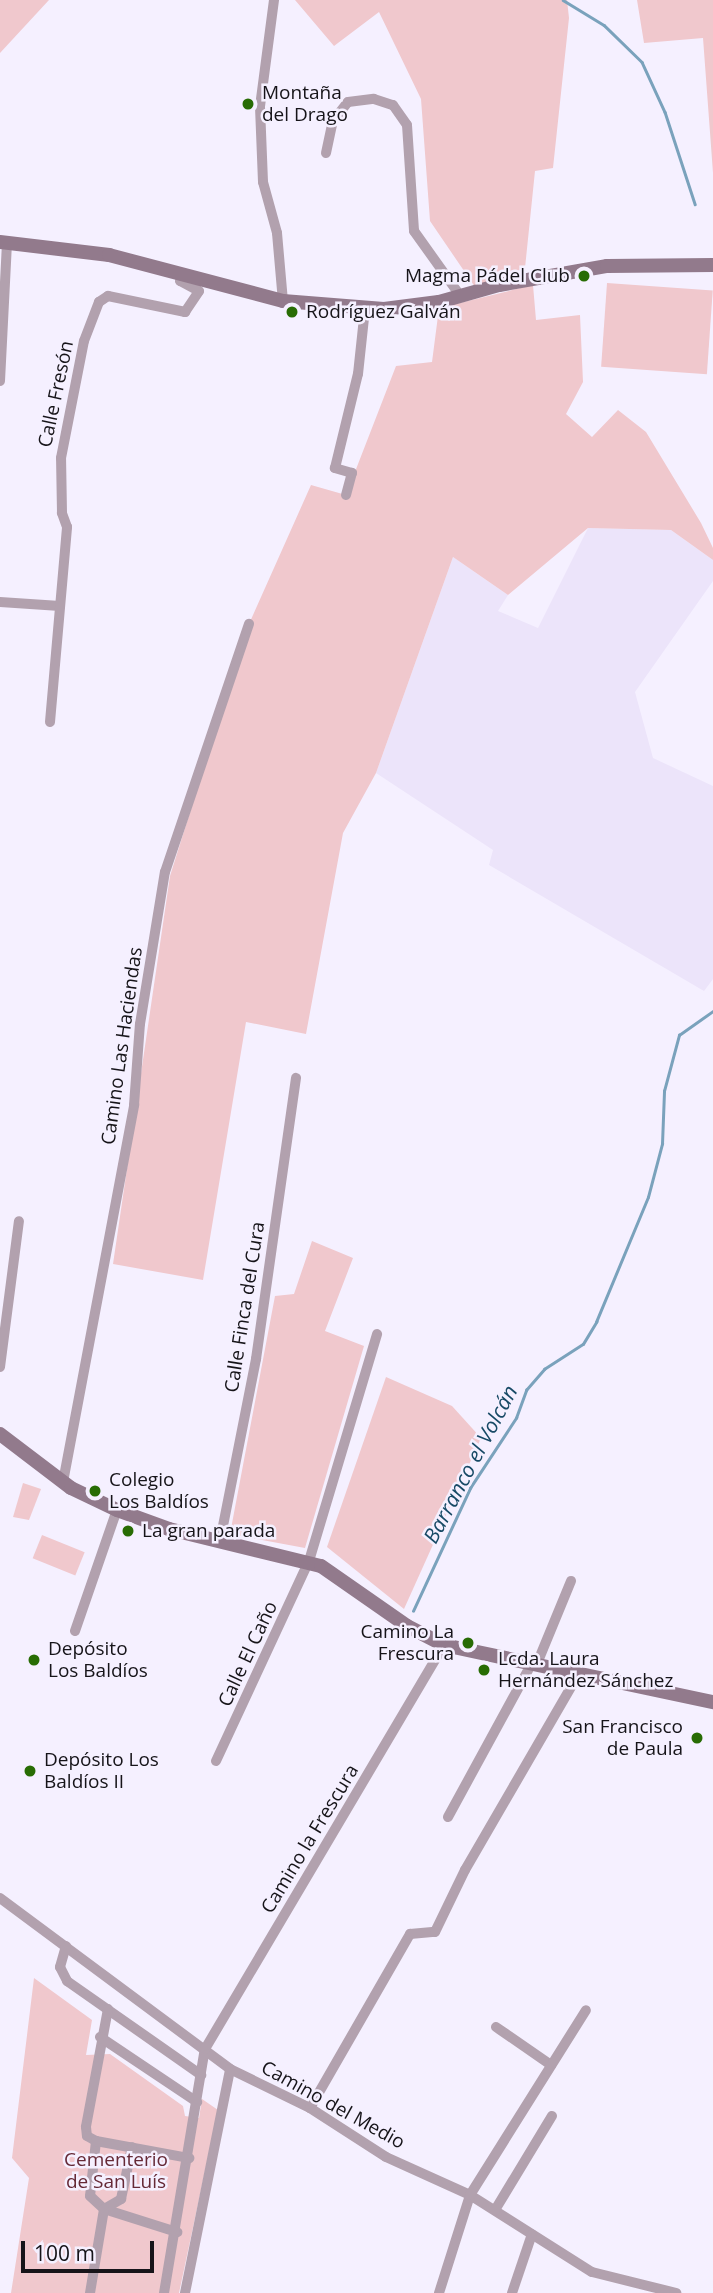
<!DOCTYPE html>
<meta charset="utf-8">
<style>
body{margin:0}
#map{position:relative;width:713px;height:2293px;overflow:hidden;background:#f5f0ff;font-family:"Open Sans",sans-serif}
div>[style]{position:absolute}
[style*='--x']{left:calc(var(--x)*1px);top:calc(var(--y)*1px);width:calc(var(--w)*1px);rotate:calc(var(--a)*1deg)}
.built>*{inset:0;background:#ece4fa}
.green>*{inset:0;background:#f0c8cd;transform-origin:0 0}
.stream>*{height:2.5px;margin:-1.25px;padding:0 1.25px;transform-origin:1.25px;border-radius:1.25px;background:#7aa2bc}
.street>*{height:10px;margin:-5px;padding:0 5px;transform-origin:5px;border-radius:5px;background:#b2a1ae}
.secondary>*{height:14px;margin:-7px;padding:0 7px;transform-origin:7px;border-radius:7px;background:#927a8c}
.dots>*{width:19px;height:19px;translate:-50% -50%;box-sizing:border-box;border:4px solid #f5f0ff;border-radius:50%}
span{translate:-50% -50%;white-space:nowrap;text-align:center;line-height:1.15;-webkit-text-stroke:5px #f5f0ff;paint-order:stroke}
.poi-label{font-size:19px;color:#161419}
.left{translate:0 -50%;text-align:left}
.right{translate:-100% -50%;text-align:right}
.street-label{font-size:19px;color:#161419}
.park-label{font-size:19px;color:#652936}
.water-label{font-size:21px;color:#184a66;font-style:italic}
.scale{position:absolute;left:21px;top:2241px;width:133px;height:32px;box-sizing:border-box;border:4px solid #161419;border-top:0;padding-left:9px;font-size:21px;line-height:24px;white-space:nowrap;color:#161419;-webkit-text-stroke:5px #f5f0ff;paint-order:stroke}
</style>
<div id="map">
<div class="built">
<i style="clip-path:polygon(588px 528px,671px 530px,713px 560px,713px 581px,635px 692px,653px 758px,713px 786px,713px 979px,704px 991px,489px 865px,493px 850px,376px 773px,453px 557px,508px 595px,498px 611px,538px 628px)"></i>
</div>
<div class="green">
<i style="clip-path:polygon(0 0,49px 0,0 53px)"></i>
<i style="clip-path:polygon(295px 0,567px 0,569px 18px,553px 168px,535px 171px,525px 268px,475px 287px,430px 221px,421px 99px,379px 12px,334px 46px)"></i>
<i style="clip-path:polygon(637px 0,713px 0,713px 173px,703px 38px,644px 43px)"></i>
<i style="left:607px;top:283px;width:106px;height:84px;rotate:4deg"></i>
<i style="clip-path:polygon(533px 285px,536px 320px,580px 315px,583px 382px,566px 414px,592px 437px,618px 410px,646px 432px,701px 523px,713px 548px,713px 560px,671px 530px,588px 528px,508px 595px,453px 557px,376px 773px,343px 833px,306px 1034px,246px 1022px,203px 1280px,113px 1264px,170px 876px,249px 624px,311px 485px,346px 495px,396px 366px,432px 362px,439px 308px)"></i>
<i style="clip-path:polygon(312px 1241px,353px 1258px,325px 1331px,364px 1346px,305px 1548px,230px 1534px,275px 1296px,294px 1294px)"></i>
<i style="clip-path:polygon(386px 1377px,452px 1406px,481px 1438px,404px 1609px,327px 1547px)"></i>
<i style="clip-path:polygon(23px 1483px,41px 1489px,29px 1520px,13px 1517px)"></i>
<i style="left:42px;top:1535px;width:46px;height:25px;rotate:22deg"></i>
<i style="clip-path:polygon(34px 1978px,92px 2020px,86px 2055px,110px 2054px,183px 2106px,185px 2116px,199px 2118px,202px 2099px,218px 2110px,179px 2293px,11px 2293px,29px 2178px,12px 2158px)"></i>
</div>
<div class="stream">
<i style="--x:563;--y:0;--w:48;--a:31.4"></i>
<i style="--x:604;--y:25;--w:53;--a:44.2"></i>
<i style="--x:642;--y:62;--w:55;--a:65.3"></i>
<i style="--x:665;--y:112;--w:97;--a:71.9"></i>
<i style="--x:413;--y:1611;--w:136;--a:-65.1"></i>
<i style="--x:470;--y:1488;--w:84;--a:-56.7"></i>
<i style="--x:516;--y:1418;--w:30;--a:-70"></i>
<i style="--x:526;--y:1390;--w:28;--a:-49"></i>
<i style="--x:544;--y:1369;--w:46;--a:-32.7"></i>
<i style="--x:583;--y:1344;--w:26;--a:-59"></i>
<i style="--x:596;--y:1322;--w:135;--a:-67.4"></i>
<i style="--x:648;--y:1197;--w:55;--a:-75.2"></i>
<i style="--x:662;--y:1144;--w:53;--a:-87.8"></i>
<i style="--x:664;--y:1091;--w:58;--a:-75"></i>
<i style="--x:679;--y:1035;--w:42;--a:-35.2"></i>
</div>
<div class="street">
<i style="--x:274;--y:0;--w:108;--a:97.5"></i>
<i style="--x:260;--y:107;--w:75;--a:87.7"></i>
<i style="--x:263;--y:182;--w:53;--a:74.6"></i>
<i style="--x:277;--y:233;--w:68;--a:85"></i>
<i style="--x:326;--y:153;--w:33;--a:-78"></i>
<i style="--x:333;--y:121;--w:24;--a:-52"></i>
<i style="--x:348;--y:102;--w:26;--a:-7"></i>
<i style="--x:374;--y:99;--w:20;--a:18"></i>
<i style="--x:393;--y:105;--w:24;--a:55"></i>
<i style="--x:407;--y:125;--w:106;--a:86.2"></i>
<i style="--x:414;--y:231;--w:81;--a:54.5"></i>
<i style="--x:0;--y:381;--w:137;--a:-87.1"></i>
<i style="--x:346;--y:495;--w:23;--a:-75"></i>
<i style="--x:352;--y:473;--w:18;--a:-164"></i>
<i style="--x:335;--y:468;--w:97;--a:-76.3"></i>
<i style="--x:358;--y:374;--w:66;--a:-83.9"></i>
<i style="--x:0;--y:602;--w:60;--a:3.8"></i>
<i style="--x:50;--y:722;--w:196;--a:-85"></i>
<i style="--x:67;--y:527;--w:15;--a:-110"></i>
<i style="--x:62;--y:513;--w:55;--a:-91"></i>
<i style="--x:61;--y:458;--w:119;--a:-78.9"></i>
<i style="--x:84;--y:341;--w:42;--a:-69"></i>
<i style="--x:99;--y:302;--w:11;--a:-34"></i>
<i style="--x:108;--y:296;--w:79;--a:11.7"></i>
<i style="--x:185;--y:312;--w:25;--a:-56"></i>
<i style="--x:199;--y:291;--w:21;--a:-152"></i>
<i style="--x:180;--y:281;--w:6;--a:-72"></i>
<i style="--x:0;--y:1367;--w:147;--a:-82.6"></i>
<i style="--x:63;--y:1482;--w:384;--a:-79.3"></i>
<i style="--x:134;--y:1105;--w:81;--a:-85.8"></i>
<i style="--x:140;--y:1024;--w:154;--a:-80.7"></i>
<i style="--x:165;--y:872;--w:262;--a:-71.3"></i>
<i style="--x:220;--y:1541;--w:186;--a:-78.8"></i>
<i style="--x:256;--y:1359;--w:284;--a:-81.9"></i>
<i style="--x:75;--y:1631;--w:128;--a:-70.9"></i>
<i style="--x:536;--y:1666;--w:92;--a:-67.6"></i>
<i style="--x:216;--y:1761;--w:221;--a:-65.1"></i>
<i style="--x:309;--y:1561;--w:237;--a:-73.3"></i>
<i style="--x:448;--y:1817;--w:173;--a:-61.4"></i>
<i style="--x:0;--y:1898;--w:287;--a:36.6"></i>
<i style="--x:230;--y:2069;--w:89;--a:26"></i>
<i style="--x:310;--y:2108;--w:90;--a:32.8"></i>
<i style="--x:386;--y:2157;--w:92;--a:24.3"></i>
<i style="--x:470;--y:2195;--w:144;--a:32.3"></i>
<i style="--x:592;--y:2272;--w:87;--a:14"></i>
<i style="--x:66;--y:1946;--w:22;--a:106"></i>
<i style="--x:60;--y:1967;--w:16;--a:63"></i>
<i style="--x:67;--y:1981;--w:164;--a:35"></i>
<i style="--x:108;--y:2009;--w:120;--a:100.6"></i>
<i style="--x:86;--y:2127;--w:9;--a:84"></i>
<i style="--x:87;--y:2136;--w:10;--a:29"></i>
<i style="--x:96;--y:2141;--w:55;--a:96.2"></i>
<i style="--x:90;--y:2196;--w:19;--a:43"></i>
<i style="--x:104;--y:2209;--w:77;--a:17.5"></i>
<i style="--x:496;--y:2027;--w:67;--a:34.6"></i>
<i style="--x:100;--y:2037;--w:117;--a:33.8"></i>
<i style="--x:310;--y:2108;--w:201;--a:-60.1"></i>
<i style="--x:410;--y:1934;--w:25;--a:-5"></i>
<i style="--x:435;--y:1932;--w:69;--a:-64.2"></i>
<i style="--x:465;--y:1870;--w:225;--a:-59.9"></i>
<i style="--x:96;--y:2141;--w:95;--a:10.4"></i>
<i style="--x:104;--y:2209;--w:20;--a:-30"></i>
<i style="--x:121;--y:2199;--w:53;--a:-78.1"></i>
<i style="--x:495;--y:2210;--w:110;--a:-58.8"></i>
<i style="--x:90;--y:2293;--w:85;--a:-80.5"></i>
<i style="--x:164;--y:2293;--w:247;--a:-80.5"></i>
<i style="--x:205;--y:2049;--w:469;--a:-59.4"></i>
<i style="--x:185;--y:2293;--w:228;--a:-78.6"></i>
<i style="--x:439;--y:2293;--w:103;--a:-72.4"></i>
<i style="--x:470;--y:2195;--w:218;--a:-57.9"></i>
<i style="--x:512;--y:2293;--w:62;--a:-71.3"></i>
</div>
<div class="secondary">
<i style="--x:0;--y:242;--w:110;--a:6.8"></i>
<i style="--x:109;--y:255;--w:180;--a:14.8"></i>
<i style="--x:283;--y:301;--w:101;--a:4.5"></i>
<i style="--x:384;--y:309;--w:55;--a:-7.3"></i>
<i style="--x:439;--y:302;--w:62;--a:-15.8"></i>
<i style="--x:499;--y:285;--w:110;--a:-10"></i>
<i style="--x:607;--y:266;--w:106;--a:-0.5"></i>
<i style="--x:0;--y:1434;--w:89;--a:37.3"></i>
<i style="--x:71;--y:1488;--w:51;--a:25.6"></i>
<i style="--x:117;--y:1510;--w:55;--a:20.1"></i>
<i style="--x:169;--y:1529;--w:156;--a:13.7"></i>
<i style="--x:321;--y:1566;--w:105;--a:34.9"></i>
<i style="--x:407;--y:1626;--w:42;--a:27.2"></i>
<i style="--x:444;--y:1645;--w:275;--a:12"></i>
</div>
<div class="dots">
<i style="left:248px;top:104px;background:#286c04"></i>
<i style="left:584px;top:276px;background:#286c04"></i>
<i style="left:292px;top:312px;background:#286c04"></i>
<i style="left:95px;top:1491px;background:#286c04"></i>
<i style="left:128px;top:1531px;background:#286c04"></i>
<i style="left:468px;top:1643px;background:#286c04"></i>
<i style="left:34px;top:1660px;background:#286c04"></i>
<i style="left:484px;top:1670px;background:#286c04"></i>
<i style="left:697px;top:1738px;background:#286c04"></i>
<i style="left:30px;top:1771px;background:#286c04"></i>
</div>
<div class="poi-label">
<span class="left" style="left:262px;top:104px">Montaña<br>del Drago</span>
<span class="right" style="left:570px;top:276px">Magma Pádel Club</span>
<span class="left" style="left:306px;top:312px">Rodríguez Galván</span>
<span class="left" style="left:109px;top:1491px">Colegio<br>Los Baldíos</span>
<span class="left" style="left:142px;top:1531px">La gran parada</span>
<span class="right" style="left:454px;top:1643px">Camino La<br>Frescura</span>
<span class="left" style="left:48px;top:1660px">Depósito<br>Los Baldíos</span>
<span class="left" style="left:498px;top:1670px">Lcda. Laura<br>Hernández Sánchez</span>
<span class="right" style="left:683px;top:1738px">San Francisco<br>de Paula</span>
<span class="left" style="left:44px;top:1771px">Depósito Los<br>Baldíos II</span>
</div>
<div class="street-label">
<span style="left:56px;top:394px;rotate:-78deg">Calle Fresón</span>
<span style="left:122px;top:1046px;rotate:-82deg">Camino Las Haciendas</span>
<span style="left:245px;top:1307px;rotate:-81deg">Calle Finca del Cura</span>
<span style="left:248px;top:1654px;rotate:-65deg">Calle El Caño</span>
<span style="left:310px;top:1839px;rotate:-59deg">Camino la Frescura</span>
<span style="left:333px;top:2105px;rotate:29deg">Camino del Medio</span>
</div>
<div class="park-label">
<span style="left:116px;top:2171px">Cementerio<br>de San Luís</span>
</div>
<div class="water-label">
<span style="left:470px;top:1464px;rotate:-62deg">Barranco el Volcán</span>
</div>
<div class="scale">100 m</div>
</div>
